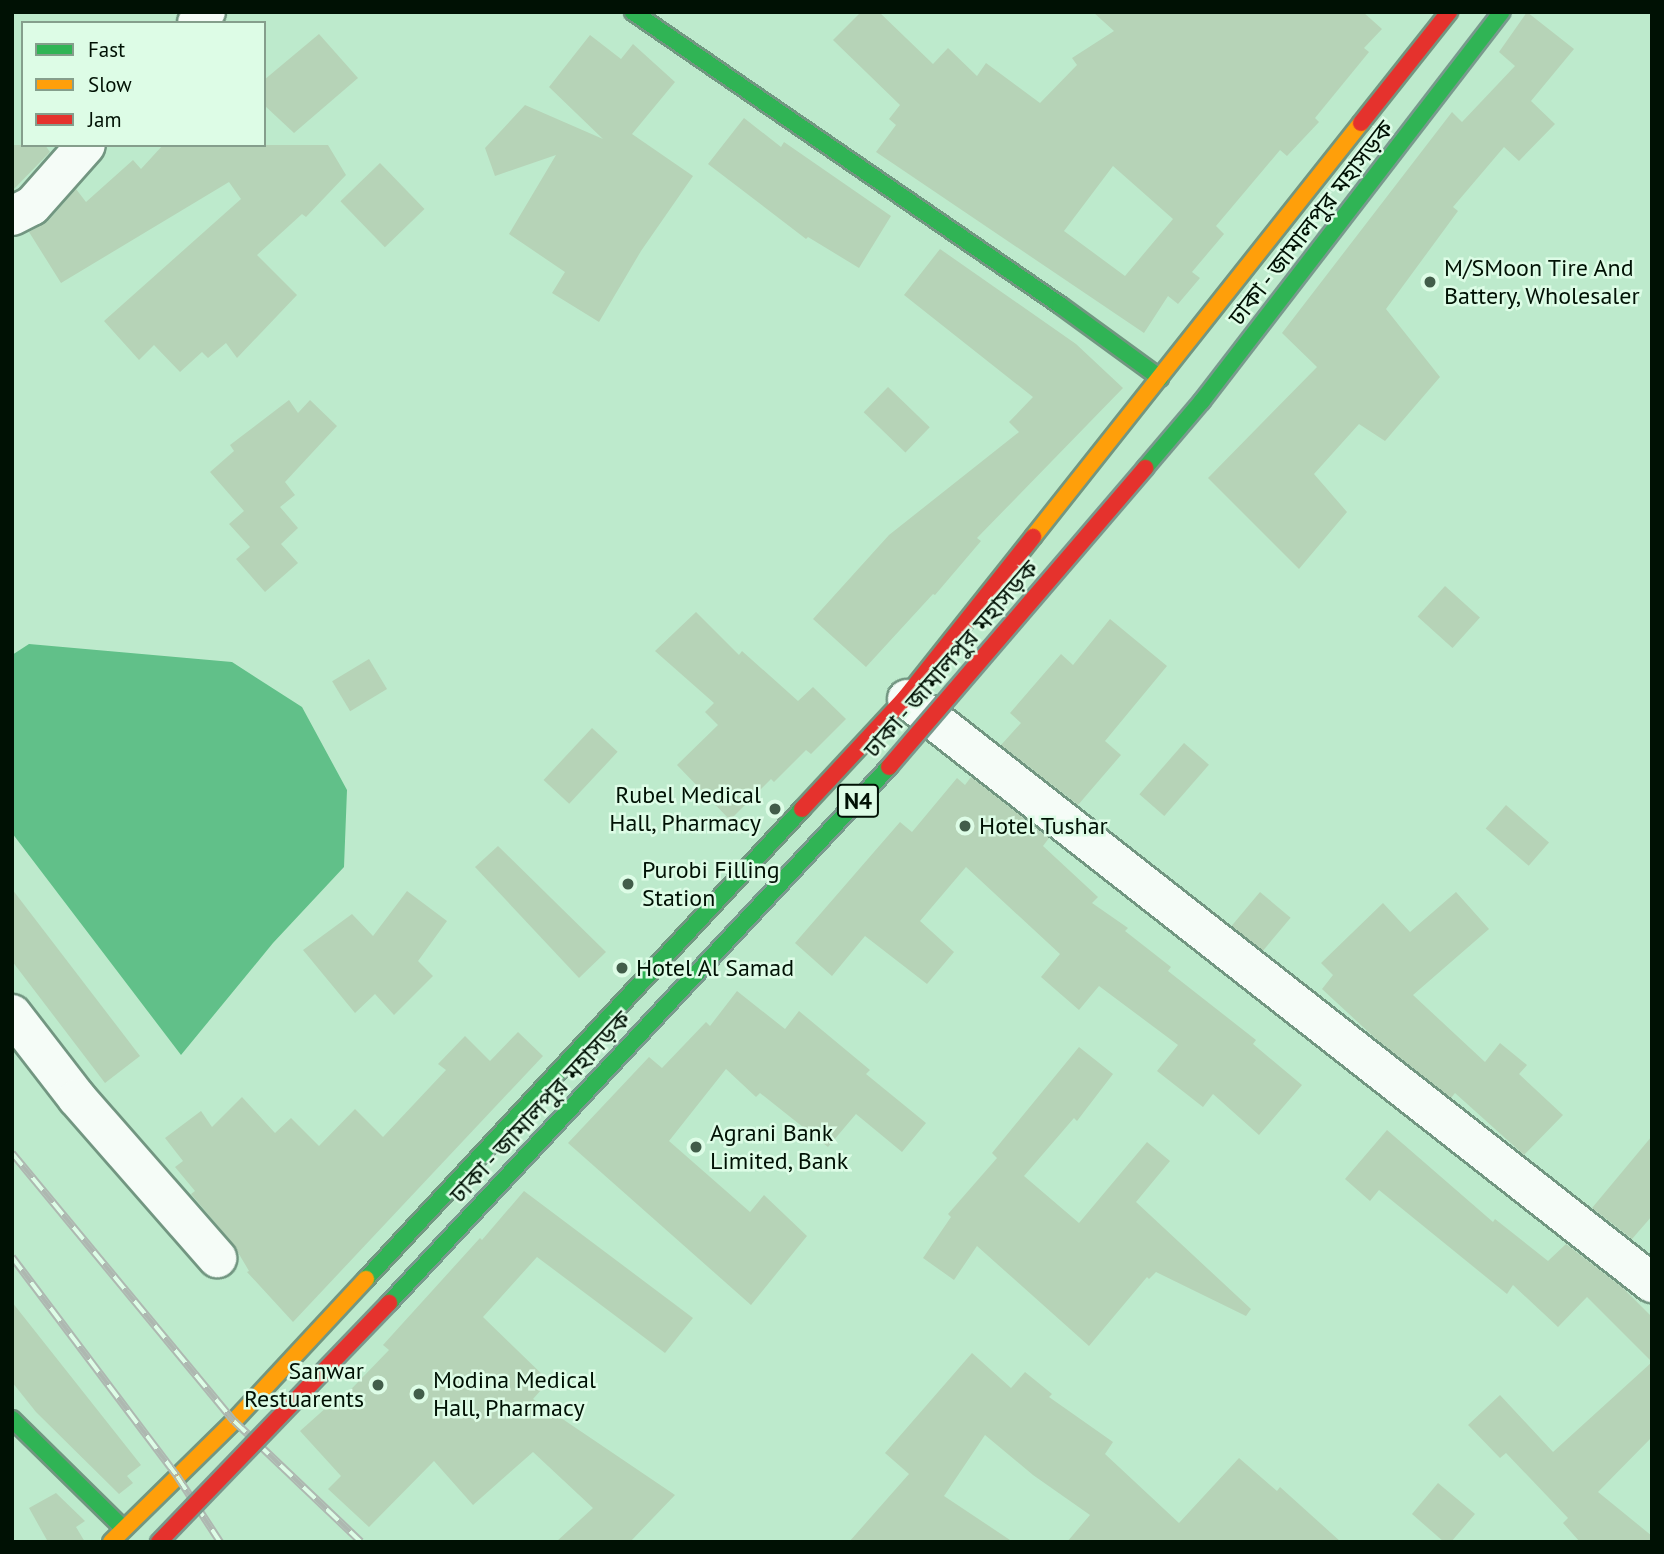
<!DOCTYPE html>
<meta charset="utf-8">
<style>
body{margin:0}
#map{position:relative;width:1664px;height:1554px;overflow:hidden;background:#bdeacc;font-family:"PT Sans","Noto Sans Bengali",sans-serif}
div>[style]{position:absolute}
[style*='--x']{left:calc(var(--x)*1px);top:calc(var(--y)*1px);width:calc(var(--w)*1px);rotate:calc(var(--a)*1deg)}
.water>*{inset:0;background:#61c089}
.building>*{inset:0;background:#b6d3b7;transform-origin:0 0}
.roads{filter:drop-shadow(2px 0 #729681) drop-shadow(-2px 0 #729681) drop-shadow(0 2px #729681) drop-shadow(0 -2px #729681)}
.street>*{height:38px;margin:-19px;padding:0 19px;transform-origin:19px;border-radius:19px;background:#f5fcf7}
.fast>*{height:16px;margin:-8px;padding:0 8px;transform-origin:8px;border-radius:8px;background:#30b455}
.slow>*{height:16px;margin:-8px;padding:0 8px;transform-origin:8px;border-radius:8px;background:#ff9f0a}
.jam>*{height:16px;margin:-8px;padding:0 8px;transform-origin:8px;border-radius:8px;background:#e5322d}
.rail>*{height:8px;margin-top:-4px;transform-origin:0;background:repeating-linear-gradient(90deg,#ddfce6 0 16px,#aeb8b1 0 32px);box-sizing:border-box;border-block:2px solid #aeb8b1}
.bridges{filter:drop-shadow(2px 0 #79998d) drop-shadow(-2px 0 #79998d) drop-shadow(0 2px #79998d) drop-shadow(0 -2px #79998d)}
.fast-bridge>*{height:16px;margin:-8px;padding:0 8px;transform-origin:8px;border-radius:8px;background:#30b455}
.jam-bridge>*{height:16px;margin:-8px;padding:0 8px;transform-origin:8px;border-radius:8px;background:#e5322d}
.dots>*{width:19px;height:19px;translate:-50% -50%;box-sizing:border-box;border:4px solid #ddfce6;border-radius:50%}
span{translate:-50% -50%;white-space:nowrap;text-align:center;line-height:1.15;-webkit-text-stroke:5px #ddfce6;paint-order:stroke}
.shield-label span{padding:2px 5px;background:#ddfce6;border:2px solid;border-radius:5px;-webkit-text-stroke-width:0}
.shield-label{font-size:23px;color:#001104;font-weight:700}
.street-label{font-size:24px;color:#001104}
.poi-label{font-size:24px;color:#001104}
.left{translate:0 -50%;text-align:left}
.right{translate:-100% -50%;text-align:right}
.frame{position:absolute;inset:0;border:14px solid #001104;pointer-events:none}
.legend{position:absolute;left:21px;top:21px;width:245px;height:126px;box-sizing:border-box;background:#ddfce6;border:2px solid #859e8c;margin:0;padding:9px 12px;list-style:none;font-size:21px;color:#001104}
.legend li{display:flex;align-items:center;gap:14px;height:35px}
.legend b{width:35px;border:2px solid #859e8c}
</style>
<div id="map">
<div class="water">
<i style="clip-path:polygon(29px 644px,232px 662px,302px 707px,347px 790px,344px 867px,273px 943px,181px 1055px,12px 833px,12px 655px)"></i>
</div>
<div class="building">
<i style="clip-path:polygon(evenodd,861px 12px,879px 12px,933px 64px,948px 48px,977px 76px,986px 63px,1040px 103px,1077px 65px,1072px 58px,1114px 31px,1093px 12px,1363px 12px,1382px 29px,1364px 48px,1369px 52px,1315px 118px,1319px 122px,1287px 156px,1280px 150px,1216px 226px,1224px 234px,1192px 272px,1200px 278px,1178px 304px,1168px 296px,1144px 333px,876px 152px,896px 125px,889px 119px,900px 105px,833px 40px,861px 12px,1113px 166px,1173px 219px,1125px 276px,1064px 231px,1113px 166px)"></i>
<i style="clip-path:polygon(1527px 12px,1574px 49px,1531px 101px,1555px 124px,1519px 161px,1504px 147px,1453px 207px,1458px 211px,1386px 309px,1440px 377px,1385px 441px,1359px 424px,1314px 474px,1347px 512px,1299px 569px,1208px 478px,1317px 367px,1282px 333px,1452px 112px,1462px 122px,1515px 66px,1499px 52px)"></i>
<i style="clip-path:polygon(319px 34px,358px 78px,294px 133px,264px 105px,264px 80px)"></i>
<i style="clip-path:polygon(590px 35px,621px 59px,633px 44px,675px 82px,632px 134px,693px 176px,641px 251px,599px 322px,552px 293px,565px 272px,509px 234px,556px 155px,495px 176px,485px 148px,525px 105px,603px 139px,549px 87px)"></i>
<i style="clip-path:polygon(744px 118px,781px 147px,784px 142px,891px 216px,859px 268px,808px 237px,806px 239px,708px 164px)"></i>
<i style="clip-path:polygon(12px 145px,45px 145px,50px 152px,12px 191px)"></i>
<i style="clip-path:polygon(163px 145px,328px 145px,346px 175px,306px 217px,302px 214px,257px 255px,297px 295px,237px 358px,226px 343px,208px 358px,202px 352px,180px 372px,154px 345px,139px 360px,104px 321px,241px 199px,229px 182px,61px 283px,29px 232px,48px 221px,76px 189px,86px 202px,133px 160px,141px 169px)"></i>
<i style="left:380px;top:163px;width:64px;height:55px;rotate:46deg"></i>
<i style="clip-path:polygon(940px 249px,1076px 344px,1123px 388px,977px 538px,981px 541px,935px 595px,933px 594px,866px 667px,813px 619px,889px 535px,1019px 432px,1009px 422px,1033px 397px,904px 295px)"></i>
<i style="left:888px;top:387px;width:58px;height:35px;rotate:44deg"></i>
<i style="clip-path:polygon(289px 400px,298px 413px,310px 400px,337px 426px,285px 482px,295px 495px,280px 507px,298px 528px,281px 544px,298px 563px,265px 592px,236px 559px,250px 547px,229px 524px,244px 511px,210px 472px,234px 451px,230px 445px)"></i>
<i style="left:1445px;top:586px;width:47px;height:41px;rotate:42deg"></i>
<i style="clip-path:polygon(696px 612px,739px 655px,742px 651px,798px 701px,813px 687px,846px 719px,811px 754px,806px 750px,774px 782px,771px 779px,730px 820px,677px 765px,718px 725px,705px 712px,714px 703px,655px 651px)"></i>
<i style="clip-path:polygon(1110px 619px,1167px 666px,1105px 741px,1121px 755px,1078px 805px,1001px 745px,1021px 723px,1010px 713px,1061px 654px,1073px 665px)"></i>
<i style="left:369px;top:659px;width:35px;height:43px;rotate:59deg"></i>
<i style="left:592px;top:728px;width:35px;height:71px;rotate:43deg"></i>
<i style="left:1184px;top:743px;width:33px;height:68px;rotate:41deg"></i>
<i style="clip-path:polygon(971px 777px,1049px 838px,1043px 846px,1098px 897px,1092px 903px,1128px 928px,1125px 931px,1171px 967px,1168px 971px,1256px 1040px,1253px 1044px,1302px 1085px,1259px 1135px,1213px 1094px,1203px 1107px,1157px 1071px,1178px 1045px,1099px 986px,1079px 1010px,1041px 977px,1060px 954px,966px 867px,920px 921px,954px 952px,927px 984px,865px 936px,832px 976px,795px 943px,900px 822px,912px 832px,957px 778px,965px 785px)"></i>
<i style="left:1506px;top:805px;width:57px;height:31px;rotate:41deg"></i>
<i style="clip-path:polygon(498px 846px,606px 952px,579px 978px,475px 867px)"></i>
<i style="clip-path:polygon(12px 889px,140px 1056px,105px 1083px,12px 961px)"></i>
<i style="clip-path:polygon(407px 891px,447px 921px,418px 961px,433px 976px,394px 1015px,375px 994px,355px 1013px,303px 950px,352px 914px,373px 936px)"></i>
<i style="left:1260px;top:892px;width:40px;height:44px;rotate:40deg"></i>
<i style="clip-path:polygon(1456px 892px,1489px 929px,1413px 995px,1485px 1062px,1500px 1043px,1527px 1065px,1519px 1074px,1563px 1115px,1524px 1155px,1455px 1093px,1451px 1098px,1375px 1038px,1322px 989px,1333px 975px,1321px 963px,1383px 903px,1410px 932px)"></i>
<i style="clip-path:polygon(737px 991px,785px 1029px,799px 1011px,870px 1070px,866px 1074px,926px 1123px,902px 1152px,856px 1114px,828px 1147px,760px 1093px,756px 1097px,726px 1069px,669px 1141px,750px 1212px,764px 1195px,807px 1236px,751px 1305px,568px 1143px,649px 1057px,662px 1068px,706px 1022px,710px 1026px)"></i>
<i style="clip-path:polygon(518px 1032px,543px 1056px,293px 1322px,247px 1272px,249px 1271px,233px 1244px,191px 1194px,195px 1191px,175px 1167px,183px 1161px,165px 1138px,201px 1111px,212px 1127px,242px 1097px,275px 1133px,291px 1118px,319px 1146px,355px 1109px,383px 1137px,446px 1070px,438px 1064px,465px 1036px,490px 1061px)"></i>
<i style="clip-path:polygon(1079px 1047px,1113px 1074px,1077px 1121px,1074px 1118px,1024px 1176px,1079px 1223px,1147px 1142px,1170px 1161px,1136px 1202px,1251px 1309px,1246px 1316px,1156px 1272px,1149px 1279px,1147px 1277px,1089px 1346px,977px 1246px,954px 1280px,923px 1258px,951px 1217px,948px 1214px,997px 1158px,992px 1153px)"></i>
<i style="clip-path:polygon(1387px 1130px,1493px 1222px,1495px 1219px,1548px 1261px,1566px 1244px,1623px 1288px,1652px 1317px,1652px 1362px,1587px 1297px,1558px 1327px,1513px 1285px,1507px 1294px,1379px 1190px,1370px 1201px,1345px 1179px)"></i>
<i style="clip-path:polygon(1652px 1136px,1652px 1216px,1632px 1239px,1592px 1208px)"></i>
<i style="clip-path:polygon(524px 1191px,693px 1318px,665px 1353px,537px 1257px,483px 1317px,549px 1381px,533px 1399px,675px 1495px,630px 1542px,556px 1542px,593px 1508px,533px 1452px,473px 1505px,434px 1461px,369px 1527px,328px 1489px,341px 1476px,300px 1431px,328px 1406px,331px 1410px,389px 1350px,383px 1345px,480px 1238px,482px 1240px)"></i>
<i style="clip-path:polygon(12px 1302px,141px 1465px,127px 1476px,133px 1483px,119px 1494px,36px 1412px,12px 1382px)"></i>
<i style="clip-path:polygon(972px 1353px,1011px 1388px,1025px 1372px,1052px 1394px,1049px 1397px,1113px 1442px,1105px 1454px,1179px 1523px,1239px 1458px,1277px 1491px,1280px 1487px,1341px 1542px,1067px 1542px,1090px 1515px,1033px 1475px,985px 1435px,944px 1496px,1013px 1542px,849px 1542px,909px 1474px,885px 1453px)"></i>
<i style="clip-path:polygon(1652px 1362px,1652px 1437px,1598px 1492px,1652px 1536px,1652px 1542px,1580px 1542px,1563px 1523px,1568px 1518px,1506px 1453px,1500px 1458px,1468px 1425px,1500px 1395px,1553px 1452px)"></i>
<i style="clip-path:polygon(1438px 1483px,1475px 1514px,1451px 1542px,1444px 1542px,1412px 1514px)"></i>
<i style="clip-path:polygon(56px 1493px,85px 1521px,76px 1527px,85px 1542px,48px 1542px,29px 1508px)"></i>
</div>
<div class="roads">
<div class="street">
<i style="--x:197;--y:23;--w:14;--a:-51"></i>
<i style="--x:12;--y:216;--w:22;--a:-27"></i>
<i style="--x:32;--y:206;--w:81;--a:-48.5"></i>
<i style="--x:907;--y:699;--w:947;--a:38.09"></i>
<i style="--x:12;--y:1014;--w:106;--a:52.3"></i>
<i style="--x:77;--y:1098;--w:213;--a:48.8"></i>
</div>
<div class="fast">
<i style="--x:633;--y:12;--w:518;--a:34.46"></i>
<i style="--x:1060;--y:305;--w:124;--a:36.1"></i>
<i style="--x:366;--y:1279;--w:641;--a:-47.15"></i>
<i style="--x:12;--y:1419;--w:156;--a:44.5"></i>
</div>
<div class="slow">
<i style="--x:1033;--y:537;--w:528;--a:-51.61"></i>
<i style="--x:111;--y:1542;--w:173;--a:-44.5"></i>
<i style="--x:234;--y:1421;--w:194;--a:-47.1"></i>
</div>
<div class="jam">
<i style="--x:1361;--y:123;--w:142;--a:-51.6"></i>
<i style="--x:802;--y:809;--w:151;--a:-47.1"></i>
<i style="--x:905;--y:698;--w:206;--a:-51.5"></i>
</div>
</div>
<div class="rail">
<i style="--x:12;--y:1153;--w:348;--a:50.4"></i>
<i style="--x:234;--y:1421;--w:175;--a:43.6"></i>
<i style="--x:12;--y:1257;--w:274;--a:53"></i>
<i style="--x:177;--y:1476;--w:79;--a:56.9"></i>
</div>
<div class="bridges">
<div class="fast-bridge">
<i style="--x:1145;--y:468;--w:88;--a:-49.6"></i>
<i style="--x:1202;--y:401;--w:491;--a:-52.4"></i>
<i style="--x:389;--y:1303;--w:733;--a:-46.99"></i>
</div>
<div class="jam-bridge">
<i style="--x:889;--y:767;--w:394;--a:-49.4"></i>
<i style="--x:159;--y:1542;--w:332;--a:-46.1"></i>
</div>
</div>
<div class="dots">
<i style="left:1430px;top:282px;background:#425d4a"></i>
<i style="left:775px;top:809px;background:#425d4a"></i>
<i style="left:965px;top:826px;background:#425d4a"></i>
<i style="left:628px;top:884px;background:#425d4a"></i>
<i style="left:622px;top:968px;background:#425d4a"></i>
<i style="left:696px;top:1147px;background:#425d4a"></i>
<i style="left:378px;top:1385px;background:#425d4a"></i>
<i style="left:419px;top:1394px;background:#425d4a"></i>
</div>
<div class="shield-label">
<span style="left:858px;top:801px">N4</span>
</div>
<div class="street-label">
<span style="left:1311px;top:223px;rotate:-52deg">ঢাকা - জামালপুর মহাসড়ক</span>
<span style="left:951px;top:659px;rotate:-49deg">ঢাকা - জামালপুর মহাসড়ক</span>
<span style="left:540px;top:1107px;rotate:-47deg">ঢাকা - জামালপুর মহাসড়ক</span>
</div>
<div class="poi-label">
<span class="left" style="left:1444px;top:282px">M/SMoon Tire And<br>Battery, Wholesaler</span>
<span class="right" style="left:761px;top:809px">Rubel Medical<br>Hall, Pharmacy</span>
<span class="left" style="left:979px;top:826px">Hotel Tushar</span>
<span class="left" style="left:642px;top:884px">Purobi Filling<br>Station</span>
<span class="left" style="left:636px;top:968px">Hotel Al Samad</span>
<span class="left" style="left:710px;top:1147px">Agrani Bank<br>Limited, Bank</span>
<span class="right" style="left:364px;top:1385px">Sanwar<br>Restuarents</span>
<span class="left" style="left:433px;top:1394px">Modina Medical<br>Hall, Pharmacy</span>
</div>
<div class="frame"></div>
<ul class="legend">
<li><b style="height:9px;background:#30b455"></b>Fast</li>
<li><b style="height:9px;background:#ff9f0a"></b>Slow</li>
<li><b style="height:9px;background:#e5322d"></b>Jam</li>
</ul>
</div>
